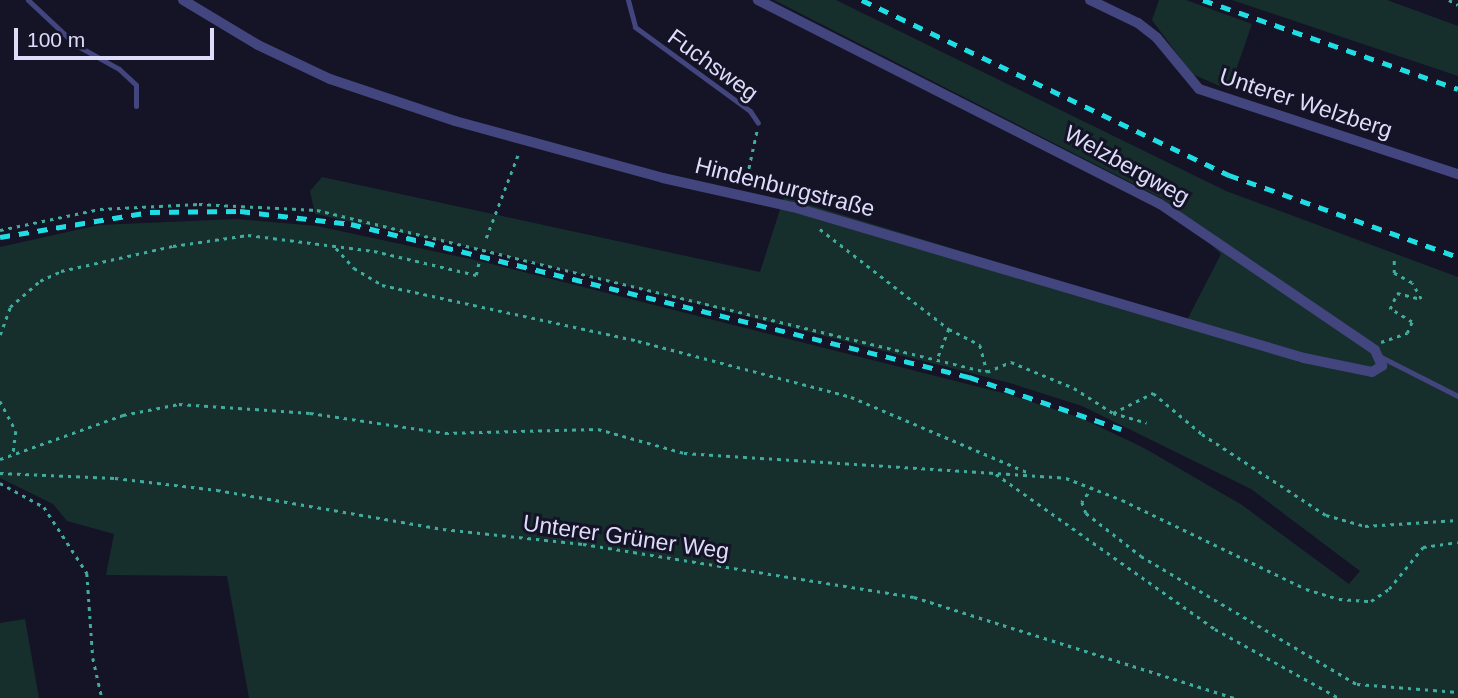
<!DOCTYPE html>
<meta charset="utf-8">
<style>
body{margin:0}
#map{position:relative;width:1458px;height:698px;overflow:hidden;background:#151326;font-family:Helvetica,sans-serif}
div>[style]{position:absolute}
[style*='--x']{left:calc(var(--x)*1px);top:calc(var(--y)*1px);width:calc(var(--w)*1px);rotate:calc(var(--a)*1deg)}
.green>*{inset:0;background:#162f2d}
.path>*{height:2.5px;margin-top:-1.25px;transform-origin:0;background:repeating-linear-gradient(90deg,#3fac9e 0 3.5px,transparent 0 8.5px)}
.lane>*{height:5px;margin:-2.5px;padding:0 2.5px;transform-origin:2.5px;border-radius:2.5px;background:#43457f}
.street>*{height:10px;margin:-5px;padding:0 5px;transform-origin:5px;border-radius:5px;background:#43457f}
.rail>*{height:4.5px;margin-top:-2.25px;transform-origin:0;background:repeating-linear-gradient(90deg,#1edee4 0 10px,transparent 0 19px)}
span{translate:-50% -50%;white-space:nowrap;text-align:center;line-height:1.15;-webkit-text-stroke:6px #151326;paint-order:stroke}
.street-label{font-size:23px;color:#dddcfb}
.scale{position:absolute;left:14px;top:28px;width:200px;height:32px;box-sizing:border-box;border:4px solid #dddcfb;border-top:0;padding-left:9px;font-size:21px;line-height:24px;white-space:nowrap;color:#dddcfb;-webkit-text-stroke:5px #151326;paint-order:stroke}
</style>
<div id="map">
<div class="green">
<i style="clip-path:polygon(774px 0,836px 0,1226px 191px,1458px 277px,1458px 698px,249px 698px,227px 576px,106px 575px,114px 534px,67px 521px,53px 504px,0 478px,0 247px,99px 225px,237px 219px,317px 226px,484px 262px,1007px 394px,1081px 418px,1144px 448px,1242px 505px,1349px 584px,1360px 571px,1251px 489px,1082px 406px,1010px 383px,488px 251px,315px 214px,310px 191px,322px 177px,760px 272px,784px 197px,1187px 320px,1221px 254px,1163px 199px)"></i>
<i style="clip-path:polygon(1159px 0,1186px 0,1252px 24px,1229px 90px,1192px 74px,1152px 20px)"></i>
<i style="clip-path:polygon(1232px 0,1387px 0,1458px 26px,1458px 76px)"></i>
<i style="clip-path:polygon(25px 619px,39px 698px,0 698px,0 623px)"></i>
</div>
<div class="path">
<i style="--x:1449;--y:0;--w:10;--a:29"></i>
<i style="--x:745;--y:185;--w:56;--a:-77.7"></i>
<i style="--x:820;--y:229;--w:163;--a:37.8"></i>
<i style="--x:949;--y:329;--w:33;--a:111"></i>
<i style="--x:0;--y:230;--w:102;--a:-11.9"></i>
<i style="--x:100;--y:209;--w:99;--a:-2.9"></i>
<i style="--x:199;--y:204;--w:118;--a:2.9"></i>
<i style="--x:317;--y:210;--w:689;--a:13.59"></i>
<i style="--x:987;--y:372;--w:26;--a:-23"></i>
<i style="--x:1011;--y:362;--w:68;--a:22.4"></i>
<i style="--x:1074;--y:388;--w:46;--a:32.7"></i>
<i style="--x:1113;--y:413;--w:35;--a:16"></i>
<i style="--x:486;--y:238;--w:92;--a:-69"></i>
<i style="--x:336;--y:248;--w:27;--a:48"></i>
<i style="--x:354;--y:268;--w:33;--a:31"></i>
<i style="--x:382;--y:285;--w:262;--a:12.3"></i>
<i style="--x:638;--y:341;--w:220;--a:14.7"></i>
<i style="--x:851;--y:397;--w:194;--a:23.1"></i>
<i style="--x:949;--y:329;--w:35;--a:27"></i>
<i style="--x:980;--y:345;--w:28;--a:75"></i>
<i style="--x:0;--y:335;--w:30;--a:-70"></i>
<i style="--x:10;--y:307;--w:40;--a:-41"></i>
<i style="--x:40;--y:281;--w:23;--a:-25"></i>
<i style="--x:61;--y:271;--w:115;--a:-12.6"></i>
<i style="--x:173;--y:246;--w:76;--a:-8.3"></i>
<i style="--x:248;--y:235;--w:127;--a:7.2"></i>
<i style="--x:374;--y:251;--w:105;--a:13.2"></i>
<i style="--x:476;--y:275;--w:13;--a:-77"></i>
<i style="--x:1381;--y:342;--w:28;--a:-19"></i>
<i style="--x:1407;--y:333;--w:12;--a:-66"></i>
<i style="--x:1412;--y:322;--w:26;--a:-149"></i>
<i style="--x:1390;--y:309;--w:17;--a:-66"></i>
<i style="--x:1397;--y:293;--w:25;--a:14"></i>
<i style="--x:1421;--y:299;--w:18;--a:-119"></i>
<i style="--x:1412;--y:283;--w:21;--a:-151"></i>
<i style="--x:1394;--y:273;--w:13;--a:-90"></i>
<i style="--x:0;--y:401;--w:34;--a:62"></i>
<i style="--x:16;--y:431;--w:23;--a:97"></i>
<i style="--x:1113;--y:413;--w:45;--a:-26.6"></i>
<i style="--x:1153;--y:393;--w:64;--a:39.9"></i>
<i style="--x:1202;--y:434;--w:148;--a:33.2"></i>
<i style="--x:1326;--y:515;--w:41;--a:15.8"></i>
<i style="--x:1365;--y:526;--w:93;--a:-3.7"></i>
<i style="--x:0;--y:459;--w:131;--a:-19.7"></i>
<i style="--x:123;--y:415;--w:57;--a:-11.1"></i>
<i style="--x:179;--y:404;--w:131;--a:3.9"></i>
<i style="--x:310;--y:413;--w:136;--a:8.4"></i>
<i style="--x:445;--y:433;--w:153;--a:-1.5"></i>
<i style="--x:598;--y:429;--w:89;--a:15.6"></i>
<i style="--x:684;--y:453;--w:383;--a:3.7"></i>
<i style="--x:1066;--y:478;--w:60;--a:21.4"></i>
<i style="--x:1122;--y:500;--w:204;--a:25.8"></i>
<i style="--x:1306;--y:589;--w:34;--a:17"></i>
<i style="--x:1339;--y:599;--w:32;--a:4"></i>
<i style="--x:1371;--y:601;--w:22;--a:-34"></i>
<i style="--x:1389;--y:589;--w:54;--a:-51"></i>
<i style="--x:1423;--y:547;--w:35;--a:-8"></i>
<i style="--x:0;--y:473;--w:115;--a:2.5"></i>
<i style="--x:115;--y:478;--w:103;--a:6.7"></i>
<i style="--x:217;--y:490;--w:229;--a:9.8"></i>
<i style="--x:443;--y:529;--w:141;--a:6.1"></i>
<i style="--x:583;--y:544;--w:335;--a:9.1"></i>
<i style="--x:914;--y:597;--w:336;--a:17.5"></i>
<i style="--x:996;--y:474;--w:268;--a:35.3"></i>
<i style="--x:1215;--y:629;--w:142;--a:29.1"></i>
<i style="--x:0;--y:483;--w:50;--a:28.6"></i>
<i style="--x:44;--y:507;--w:79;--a:56.9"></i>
<i style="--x:87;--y:573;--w:85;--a:86"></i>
<i style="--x:93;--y:658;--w:41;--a:77.3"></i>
<i style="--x:1093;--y:487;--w:19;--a:126"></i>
<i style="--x:1082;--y:502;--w:12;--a:70"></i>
<i style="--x:1086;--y:513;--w:70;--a:38"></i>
<i style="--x:1141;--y:556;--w:251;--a:30.7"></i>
<i style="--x:1357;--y:684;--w:101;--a:4.5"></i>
</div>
<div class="lane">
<i style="--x:28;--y:0;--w:66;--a:43.2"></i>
<i style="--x:76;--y:45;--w:49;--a:29.2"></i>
<i style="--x:119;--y:69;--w:23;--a:43"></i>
<i style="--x:136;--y:85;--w:21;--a:90"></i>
<i style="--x:628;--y:0;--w:28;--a:75"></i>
<i style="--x:635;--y:27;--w:142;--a:36.1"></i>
<i style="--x:750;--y:111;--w:14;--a:56"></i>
<i style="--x:1381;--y:357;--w:86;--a:26.9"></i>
</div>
<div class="street">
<i style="--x:183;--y:0;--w:87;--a:31"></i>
<i style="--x:258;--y:45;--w:80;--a:25.3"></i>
<i style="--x:330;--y:79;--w:132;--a:18.6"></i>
<i style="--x:455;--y:121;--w:216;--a:15.3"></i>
<i style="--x:663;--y:178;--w:133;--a:12.6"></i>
<i style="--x:793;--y:207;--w:533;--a:16.46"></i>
<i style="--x:1304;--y:358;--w:69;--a:11.6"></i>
<i style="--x:1372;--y:372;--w:12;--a:-31"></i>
<i style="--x:1382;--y:366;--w:17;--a:-114"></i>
<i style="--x:1375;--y:350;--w:260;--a:-145.8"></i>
<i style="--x:1160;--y:204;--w:451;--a:-153.1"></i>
<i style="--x:1090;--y:0;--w:53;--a:25.6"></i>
<i style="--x:1138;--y:23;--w:24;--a:38"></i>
<i style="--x:1157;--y:38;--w:66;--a:50.5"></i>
<i style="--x:1199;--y:89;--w:273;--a:18.2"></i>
</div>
<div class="rail">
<i style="--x:862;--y:0;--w:407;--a:25.5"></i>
<i style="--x:1229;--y:175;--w:243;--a:19.7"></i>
<i style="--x:1203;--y:0;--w:270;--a:19.2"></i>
<i style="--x:0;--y:237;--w:152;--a:-9.5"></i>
<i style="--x:150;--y:212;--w:90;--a:-0.6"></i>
<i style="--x:240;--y:211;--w:112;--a:6.7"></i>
<i style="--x:351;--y:224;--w:637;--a:13.91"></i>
<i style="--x:969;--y:377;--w:161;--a:18.9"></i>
</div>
<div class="street-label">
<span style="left:713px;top:65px;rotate:36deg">Fuchsweg</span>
<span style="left:1306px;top:103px;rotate:18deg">Unterer Welzberg</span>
<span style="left:1127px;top:165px;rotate:29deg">Welzbergweg</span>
<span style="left:785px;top:187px;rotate:14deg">Hindenburgstraße</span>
<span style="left:626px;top:537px;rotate:8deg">Unterer Grüner Weg</span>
</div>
<div class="scale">100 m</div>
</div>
